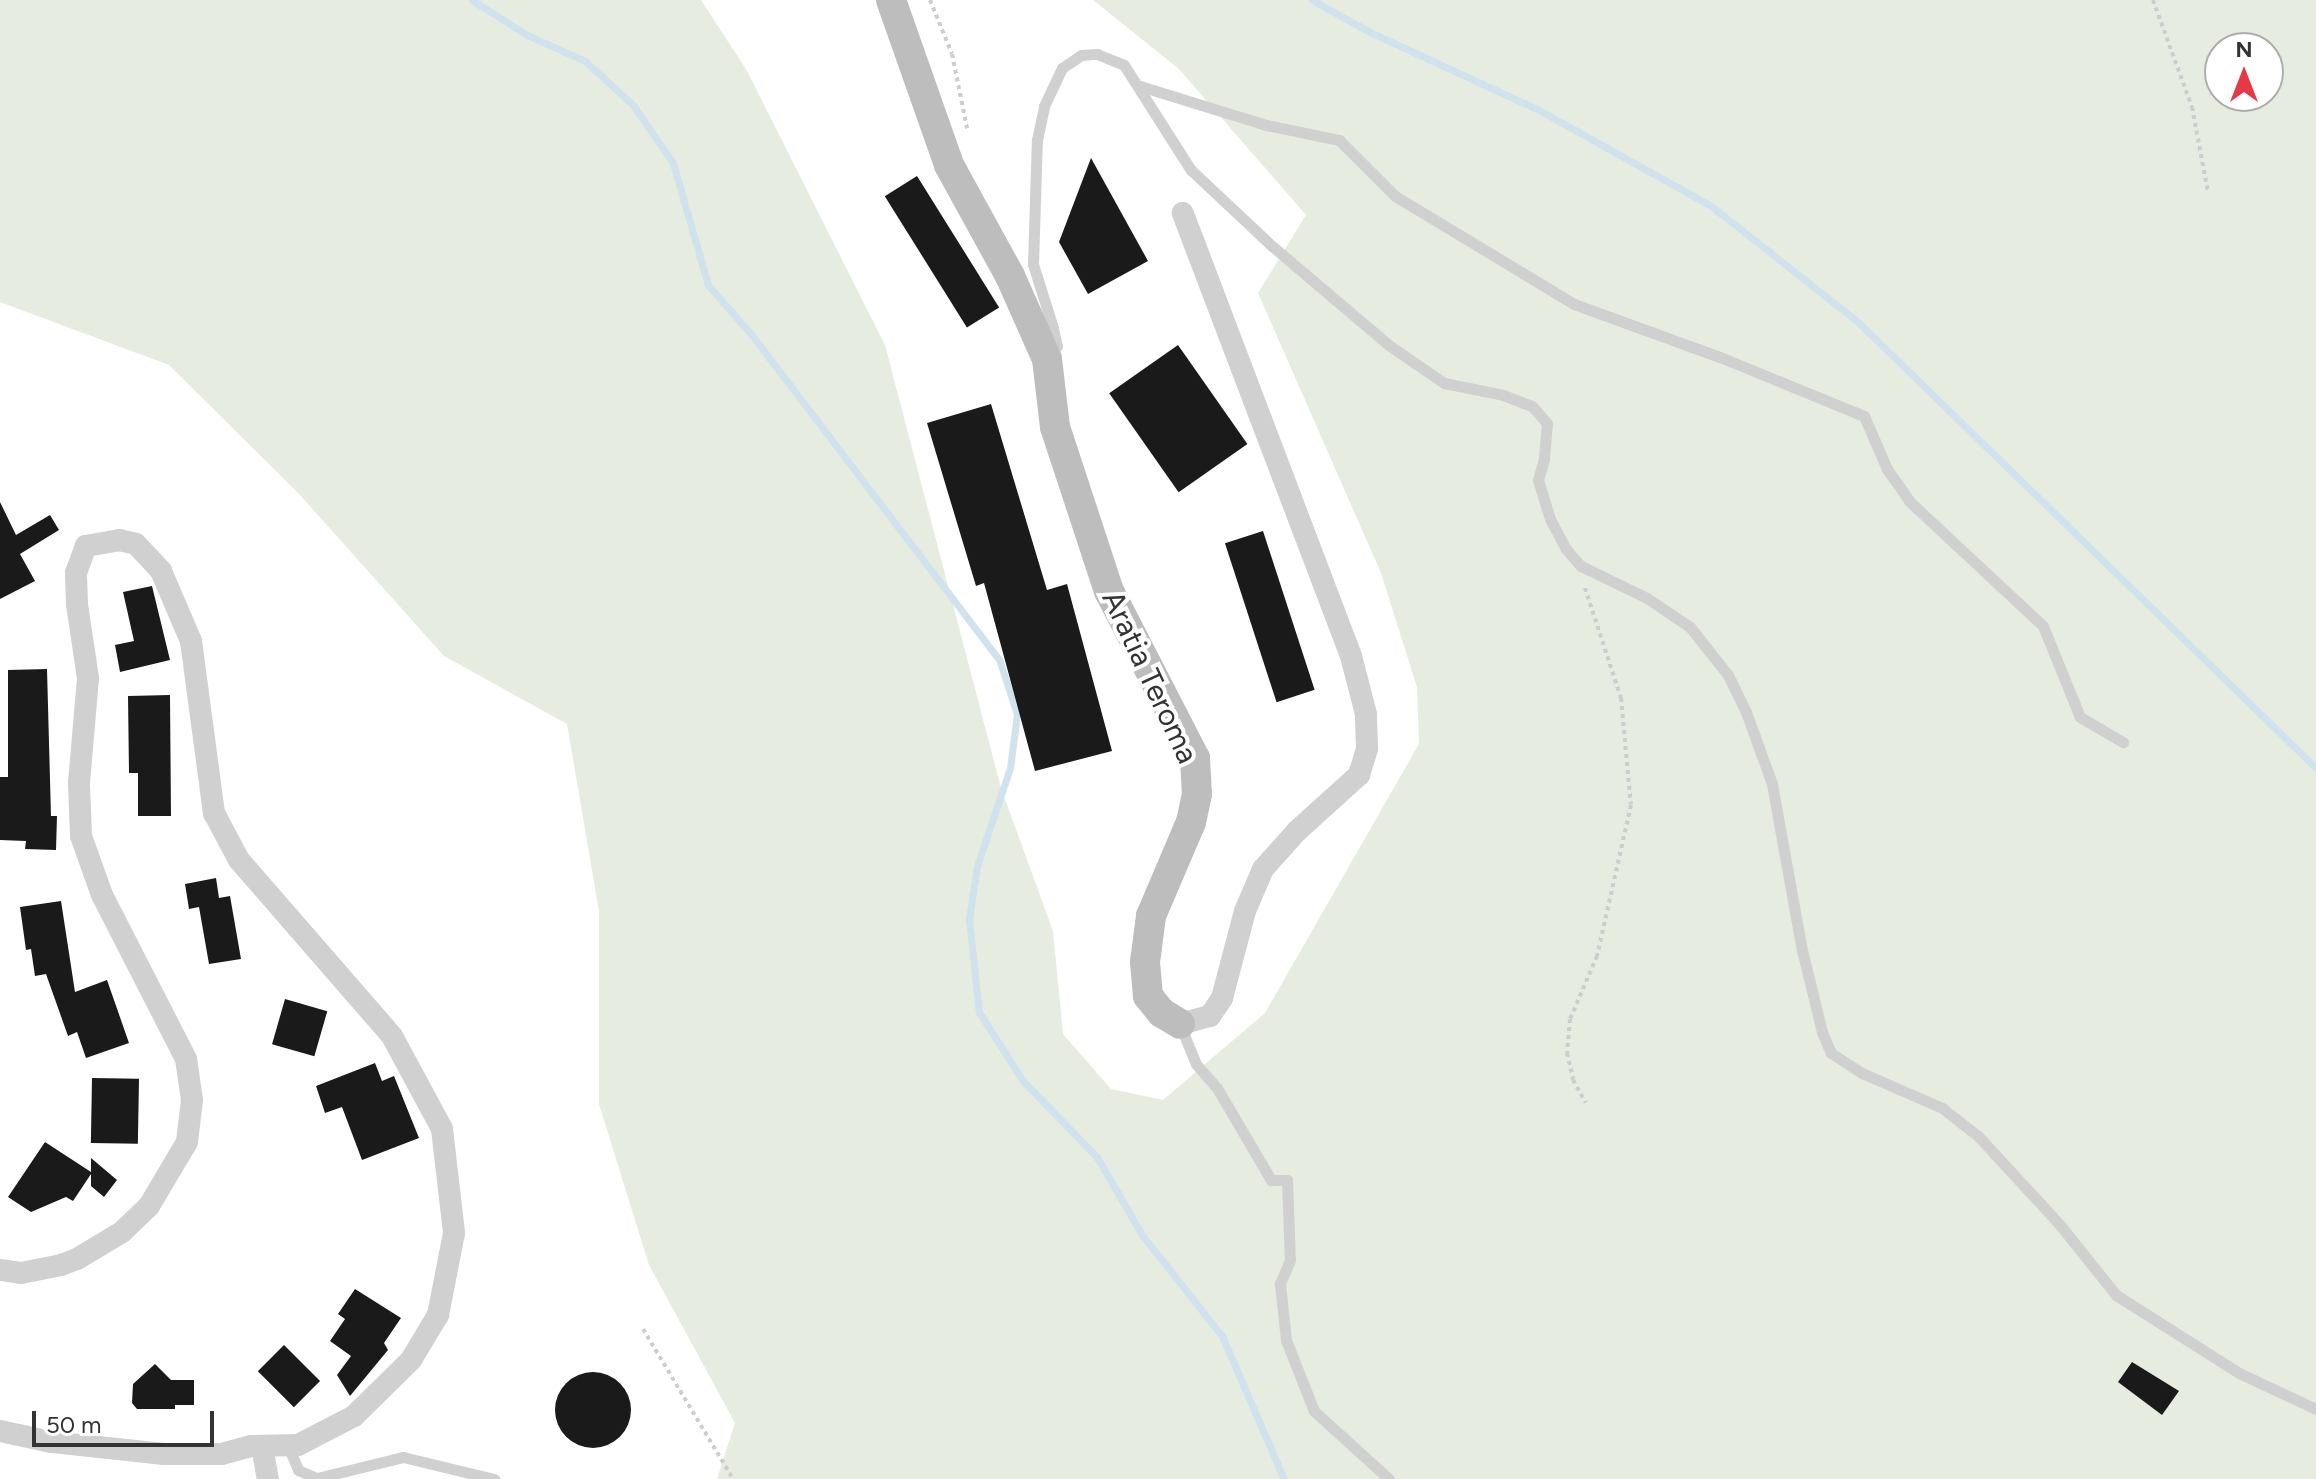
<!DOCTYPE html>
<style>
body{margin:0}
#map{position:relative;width:2316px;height:1479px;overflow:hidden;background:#fff;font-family:Figtree,sans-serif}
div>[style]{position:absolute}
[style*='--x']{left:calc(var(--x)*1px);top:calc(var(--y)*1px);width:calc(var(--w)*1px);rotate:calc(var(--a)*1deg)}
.green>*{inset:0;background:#e6ecdf}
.stream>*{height:7px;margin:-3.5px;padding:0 3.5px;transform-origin:3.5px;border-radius:3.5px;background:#cfe2ee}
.building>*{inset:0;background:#1a1a1a;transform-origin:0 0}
.round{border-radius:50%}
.path>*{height:4px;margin-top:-2px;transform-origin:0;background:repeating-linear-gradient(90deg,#cdcdcd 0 4px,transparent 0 8px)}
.service>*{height:11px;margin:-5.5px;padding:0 5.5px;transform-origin:5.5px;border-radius:5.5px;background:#d0d0d0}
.minor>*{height:22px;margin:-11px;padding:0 11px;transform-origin:11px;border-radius:11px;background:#d0d0d0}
.secondary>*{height:30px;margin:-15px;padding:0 15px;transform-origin:15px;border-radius:15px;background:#bdbdbd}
span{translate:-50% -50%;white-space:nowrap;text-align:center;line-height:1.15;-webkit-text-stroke:8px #fff;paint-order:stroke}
.street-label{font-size:30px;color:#333}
.north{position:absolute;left:2204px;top:32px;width:80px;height:80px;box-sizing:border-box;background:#fff;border:2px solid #adadad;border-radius:50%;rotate:0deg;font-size:22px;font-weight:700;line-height:32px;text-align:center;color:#333}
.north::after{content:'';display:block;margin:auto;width:28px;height:36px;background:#e63946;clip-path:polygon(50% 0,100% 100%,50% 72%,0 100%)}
.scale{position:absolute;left:32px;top:1411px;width:182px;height:36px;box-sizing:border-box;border:4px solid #333;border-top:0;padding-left:10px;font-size:24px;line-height:28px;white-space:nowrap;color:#333;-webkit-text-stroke:6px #fff;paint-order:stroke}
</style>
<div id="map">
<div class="green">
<i style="clip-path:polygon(evenodd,0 0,701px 0,746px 69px,885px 345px,1001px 788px,1053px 931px,1063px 1034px,1111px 1089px,1163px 1100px,1265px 1013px,1419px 744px,1417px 687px,1381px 573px,1258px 293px,1306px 215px,1179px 69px,1093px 0,2316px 0,2316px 1479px,717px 1479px,735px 1423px,649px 1265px,599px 1104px,599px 911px,567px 724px,444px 656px,300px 495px,169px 365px,0 302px,0 0,2220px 48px,2268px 48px,2268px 96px,2220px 96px,2220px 48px)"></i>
</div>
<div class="stream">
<i style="--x:472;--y:0;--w:65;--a:32.5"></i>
<i style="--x:527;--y:35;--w:64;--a:24.1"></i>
<i style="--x:585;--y:61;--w:65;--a:42.5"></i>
<i style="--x:633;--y:105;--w:70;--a:55.4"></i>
<i style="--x:673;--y:163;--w:127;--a:74"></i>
<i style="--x:708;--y:285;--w:65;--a:48.7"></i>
<i style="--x:751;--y:334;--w:409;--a:52.7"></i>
<i style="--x:999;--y:659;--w:58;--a:71.9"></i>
<i style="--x:1017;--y:714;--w:54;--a:97.4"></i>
<i style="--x:1010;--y:768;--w:103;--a:108.6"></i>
<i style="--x:977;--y:866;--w:54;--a:98.6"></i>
<i style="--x:969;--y:919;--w:94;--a:83.9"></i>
<i style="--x:979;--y:1012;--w:82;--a:57.5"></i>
<i style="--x:1023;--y:1081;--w:106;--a:45.8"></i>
<i style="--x:1097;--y:1157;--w:90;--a:60"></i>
<i style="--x:1142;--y:1235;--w:129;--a:51.6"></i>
<i style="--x:1222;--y:1336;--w:156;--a:66.6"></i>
<i style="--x:1312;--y:0;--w:66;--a:28.9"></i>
<i style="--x:1370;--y:32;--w:186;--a:24.8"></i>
<i style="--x:1539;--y:110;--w:196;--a:29.1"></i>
<i style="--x:1710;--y:205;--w:189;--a:38.3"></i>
<i style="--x:1858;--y:322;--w:639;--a:44.24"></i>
</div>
<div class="building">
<i style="clip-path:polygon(1091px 158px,1148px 261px,1088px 294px,1059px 242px)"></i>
<i style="left:917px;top:176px;width:155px;height:38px;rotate:58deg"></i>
<i style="left:1178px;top:345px;width:121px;height:84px;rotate:55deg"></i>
<i style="clip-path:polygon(991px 404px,1047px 590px,1067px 584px,1112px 751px,1035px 771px,984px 583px,976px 586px,927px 423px)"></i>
<i style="clip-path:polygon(0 502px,16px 535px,50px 515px,59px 530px,20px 554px,35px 581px,0 599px)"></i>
<i style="left:1263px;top:531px;width:167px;height:40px;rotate:72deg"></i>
<i style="clip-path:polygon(152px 586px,170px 660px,120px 672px,115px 645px,134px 641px,123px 592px)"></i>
<i style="clip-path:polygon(47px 669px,51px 816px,57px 816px,56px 850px,25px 849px,26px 841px,0 840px,0 777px,8px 777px,8px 670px)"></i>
<i style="clip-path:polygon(170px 695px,171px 816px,138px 816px,138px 773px,129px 773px,128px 696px)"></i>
<i style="clip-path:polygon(216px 878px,219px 898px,230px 896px,241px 959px,209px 964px,199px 907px,189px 909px,185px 884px)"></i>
<i style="clip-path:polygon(61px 901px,75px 992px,107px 980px,129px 1043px,86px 1058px,77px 1032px,68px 1036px,46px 974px,35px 976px,31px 949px,26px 950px,20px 907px)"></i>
<i style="left:285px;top:999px;width:44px;height:47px;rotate:16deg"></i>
<i style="clip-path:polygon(375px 1063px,382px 1081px,394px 1076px,419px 1138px,362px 1160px,342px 1107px,325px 1113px,316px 1086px)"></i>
<i style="left:92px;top:1078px;width:47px;height:65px;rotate:1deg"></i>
<i style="clip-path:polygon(45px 1142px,91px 1172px,91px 1158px,117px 1180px,104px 1197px,91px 1186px,91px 1174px,73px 1201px,66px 1197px,31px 1212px,8px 1197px)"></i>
<i style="clip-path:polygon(355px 1289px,401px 1318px,384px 1343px,388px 1350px,350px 1396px,337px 1375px,351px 1356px,330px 1341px,345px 1319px,338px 1314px)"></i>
<i style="left:284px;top:1345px;width:51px;height:37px;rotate:45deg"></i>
<i style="clip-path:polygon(2132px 1362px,2179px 1391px,2162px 1415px,2118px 1382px)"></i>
<i style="clip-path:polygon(155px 1364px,171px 1380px,194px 1380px,194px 1405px,175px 1405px,175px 1409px,137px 1409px,132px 1403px,133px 1384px)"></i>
<i class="round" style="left:555px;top:1372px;width:76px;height:76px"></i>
</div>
<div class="path">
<i style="--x:930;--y:0;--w:58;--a:67.8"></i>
<i style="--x:952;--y:54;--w:76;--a:78.5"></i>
<i style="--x:2153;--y:0;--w:114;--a:70"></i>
<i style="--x:2192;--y:107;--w:86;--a:79.3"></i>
<i style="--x:1585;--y:588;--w:116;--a:71.9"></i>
<i style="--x:1621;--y:698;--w:107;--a:84.7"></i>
<i style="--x:1631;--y:805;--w:155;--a:102.7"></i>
<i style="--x:1597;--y:956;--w:69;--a:113.2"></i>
<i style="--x:1570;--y:1019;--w:34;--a:95"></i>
<i style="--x:1567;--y:1053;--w:28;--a:77"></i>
<i style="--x:1573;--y:1080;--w:26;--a:61"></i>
<i style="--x:643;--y:1329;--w:175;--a:59"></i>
</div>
<div class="service">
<i style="--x:1140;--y:86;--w:132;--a:17.2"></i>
<i style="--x:1266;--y:125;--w:75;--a:11.6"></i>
<i style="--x:1339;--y:140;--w:79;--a:45"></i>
<i style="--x:1395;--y:196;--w:209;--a:31.1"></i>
<i style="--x:1574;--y:304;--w:155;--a:20"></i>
<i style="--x:1720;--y:357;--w:156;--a:22.3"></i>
<i style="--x:1864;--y:416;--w:58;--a:66.5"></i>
<i style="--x:1887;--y:469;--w:39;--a:55"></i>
<i style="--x:1909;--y:501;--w:183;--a:43"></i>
<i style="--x:2043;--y:626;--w:98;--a:67.9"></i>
<i style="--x:2080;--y:717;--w:50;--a:30.2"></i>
<i style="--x:1051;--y:353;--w:9;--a:-49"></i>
<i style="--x:1057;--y:346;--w:18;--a:-103"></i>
<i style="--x:1053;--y:328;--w:67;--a:-107.4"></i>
<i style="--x:1033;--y:264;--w:124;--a:-88.2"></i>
<i style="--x:1037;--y:140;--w:35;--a:-78"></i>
<i style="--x:1044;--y:106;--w:42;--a:-64.7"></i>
<i style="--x:1062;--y:68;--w:23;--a:-34"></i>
<i style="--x:1081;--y:55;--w:16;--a:-4"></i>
<i style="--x:1097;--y:54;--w:29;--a:22"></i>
<i style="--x:1124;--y:65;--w:125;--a:57.5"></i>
<i style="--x:1191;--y:170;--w:111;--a:43.2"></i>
<i style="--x:1272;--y:246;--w:155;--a:40.3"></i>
<i style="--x:1390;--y:346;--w:65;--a:34.4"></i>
<i style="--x:1444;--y:383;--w:60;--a:11.5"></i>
<i style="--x:1503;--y:395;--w:31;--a:21"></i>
<i style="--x:1532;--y:406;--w:23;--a:49"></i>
<i style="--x:1547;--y:423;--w:36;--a:95"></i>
<i style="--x:1544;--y:459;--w:22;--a:106"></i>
<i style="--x:1538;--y:480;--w:41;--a:72.9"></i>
<i style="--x:1550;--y:519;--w:34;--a:62"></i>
<i style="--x:1566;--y:549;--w:23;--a:49"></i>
<i style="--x:1581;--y:566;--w:73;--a:25.9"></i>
<i style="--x:1647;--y:598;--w:52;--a:34"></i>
<i style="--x:1690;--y:627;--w:61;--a:51.6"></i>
<i style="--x:1728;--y:675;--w:41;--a:64.1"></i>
<i style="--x:1746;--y:712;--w:77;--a:70.1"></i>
<i style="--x:1772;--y:784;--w:169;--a:79.8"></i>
<i style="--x:1802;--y:950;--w:84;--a:76.3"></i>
<i style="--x:1822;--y:1032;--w:23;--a:67"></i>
<i style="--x:1831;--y:1053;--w:37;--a:33"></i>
<i style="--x:1862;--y:1073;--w:87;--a:23.6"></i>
<i style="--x:1942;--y:1108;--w:46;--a:37.9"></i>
<i style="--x:1978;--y:1136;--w:121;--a:47.3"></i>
<i style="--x:2060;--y:1225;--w:90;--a:51.3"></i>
<i style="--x:2116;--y:1295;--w:146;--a:32.4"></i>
<i style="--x:2239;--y:1373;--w:85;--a:25.1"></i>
<i style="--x:1180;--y:1025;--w:42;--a:67.7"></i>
<i style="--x:1196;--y:1064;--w:32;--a:49"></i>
<i style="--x:1217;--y:1088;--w:107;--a:59.6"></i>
<i style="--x:1271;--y:1180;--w:16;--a:0"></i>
<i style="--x:1287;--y:1180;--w:80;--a:87.9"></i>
<i style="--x:1290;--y:1260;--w:26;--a:113"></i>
<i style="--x:1280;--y:1284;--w:56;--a:83.9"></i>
<i style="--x:1286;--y:1340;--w:76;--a:68.5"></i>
<i style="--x:1314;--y:1411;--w:101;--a:42.2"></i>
<i style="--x:288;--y:1446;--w:26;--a:67"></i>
<i style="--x:298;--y:1470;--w:21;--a:23"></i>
<i style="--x:317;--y:1478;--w:89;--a:-13.7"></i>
<i style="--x:403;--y:1457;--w:94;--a:13.6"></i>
</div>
<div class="minor">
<i style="--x:1180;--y:1024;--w:31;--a:-15"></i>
<i style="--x:1210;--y:1016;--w:22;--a:-56"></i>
<i style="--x:1222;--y:998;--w:90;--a:-75.2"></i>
<i style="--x:1245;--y:911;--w:46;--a:-66.8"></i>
<i style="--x:1263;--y:869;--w:51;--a:-48.2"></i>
<i style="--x:1297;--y:831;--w:84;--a:-42.1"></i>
<i style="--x:1359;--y:775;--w:28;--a:-73"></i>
<i style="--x:1367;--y:748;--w:34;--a:-92"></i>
<i style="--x:1366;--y:714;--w:60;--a:-104.5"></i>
<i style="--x:1351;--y:656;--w:474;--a:-110.8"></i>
<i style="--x:0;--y:1270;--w:21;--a:8"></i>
<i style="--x:21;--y:1273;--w:41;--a:-11.3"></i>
<i style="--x:61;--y:1265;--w:17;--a:-21"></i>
<i style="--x:77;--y:1259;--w:52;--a:-31"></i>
<i style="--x:122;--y:1232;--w:37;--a:-44"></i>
<i style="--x:149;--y:1206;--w:74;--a:-59.3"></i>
<i style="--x:187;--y:1142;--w:42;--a:-83.2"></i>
<i style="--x:192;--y:1100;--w:41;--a:-98.3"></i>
<i style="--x:186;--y:1059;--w:184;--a:-117.1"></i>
<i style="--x:102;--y:895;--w:63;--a:-109.6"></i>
<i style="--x:81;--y:836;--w:53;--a:-92.2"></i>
<i style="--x:79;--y:783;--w:105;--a:-85.1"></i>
<i style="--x:88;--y:678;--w:75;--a:-98.5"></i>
<i style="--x:77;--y:604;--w:31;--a:-92"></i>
<i style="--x:76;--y:573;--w:29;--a:-70"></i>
<i style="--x:86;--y:546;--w:34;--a:-10"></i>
<i style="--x:119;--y:540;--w:17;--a:13"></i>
<i style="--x:136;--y:544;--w:37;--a:47"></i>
<i style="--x:161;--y:571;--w:76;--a:66.8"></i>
<i style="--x:191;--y:641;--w:174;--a:82.4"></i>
<i style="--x:214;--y:813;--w:53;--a:62"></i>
<i style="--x:239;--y:860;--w:233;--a:49"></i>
<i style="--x:392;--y:1036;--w:106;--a:61.7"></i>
<i style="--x:442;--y:1129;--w:105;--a:83.4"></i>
<i style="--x:454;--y:1233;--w:84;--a:101"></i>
<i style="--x:438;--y:1315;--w:52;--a:121"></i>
<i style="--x:411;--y:1360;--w:80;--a:135.5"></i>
<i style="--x:354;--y:1416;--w:63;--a:152.6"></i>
<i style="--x:298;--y:1445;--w:47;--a:178.8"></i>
<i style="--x:251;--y:1446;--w:30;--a:165"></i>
<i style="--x:222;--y:1454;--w:58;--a:180"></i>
<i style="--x:164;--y:1454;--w:114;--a:-173.9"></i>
<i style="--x:51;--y:1442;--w:52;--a:-167.8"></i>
<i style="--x:262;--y:1446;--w:34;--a:80"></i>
</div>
<div class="secondary">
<i style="--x:891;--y:0;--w:175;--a:70.6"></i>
<i style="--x:949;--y:165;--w:127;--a:61.2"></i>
<i style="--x:1010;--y:276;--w:91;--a:66"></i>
<i style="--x:1047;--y:359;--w:68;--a:83.3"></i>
<i style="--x:1055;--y:427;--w:173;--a:71.8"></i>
<i style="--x:1109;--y:591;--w:188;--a:62.8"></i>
<i style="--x:1195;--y:758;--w:36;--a:87"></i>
<i style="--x:1197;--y:794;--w:29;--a:102"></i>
<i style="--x:1191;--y:822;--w:102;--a:113.1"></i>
<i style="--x:1151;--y:916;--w:46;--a:97.4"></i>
<i style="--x:1145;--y:962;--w:34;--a:85"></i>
<i style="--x:1148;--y:996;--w:22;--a:51"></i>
<i style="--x:1162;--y:1013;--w:21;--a:31"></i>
</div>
<div class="street-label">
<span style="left:1150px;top:677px;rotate:65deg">Aratia Teroma</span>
</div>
<div class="north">N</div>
<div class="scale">50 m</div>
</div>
